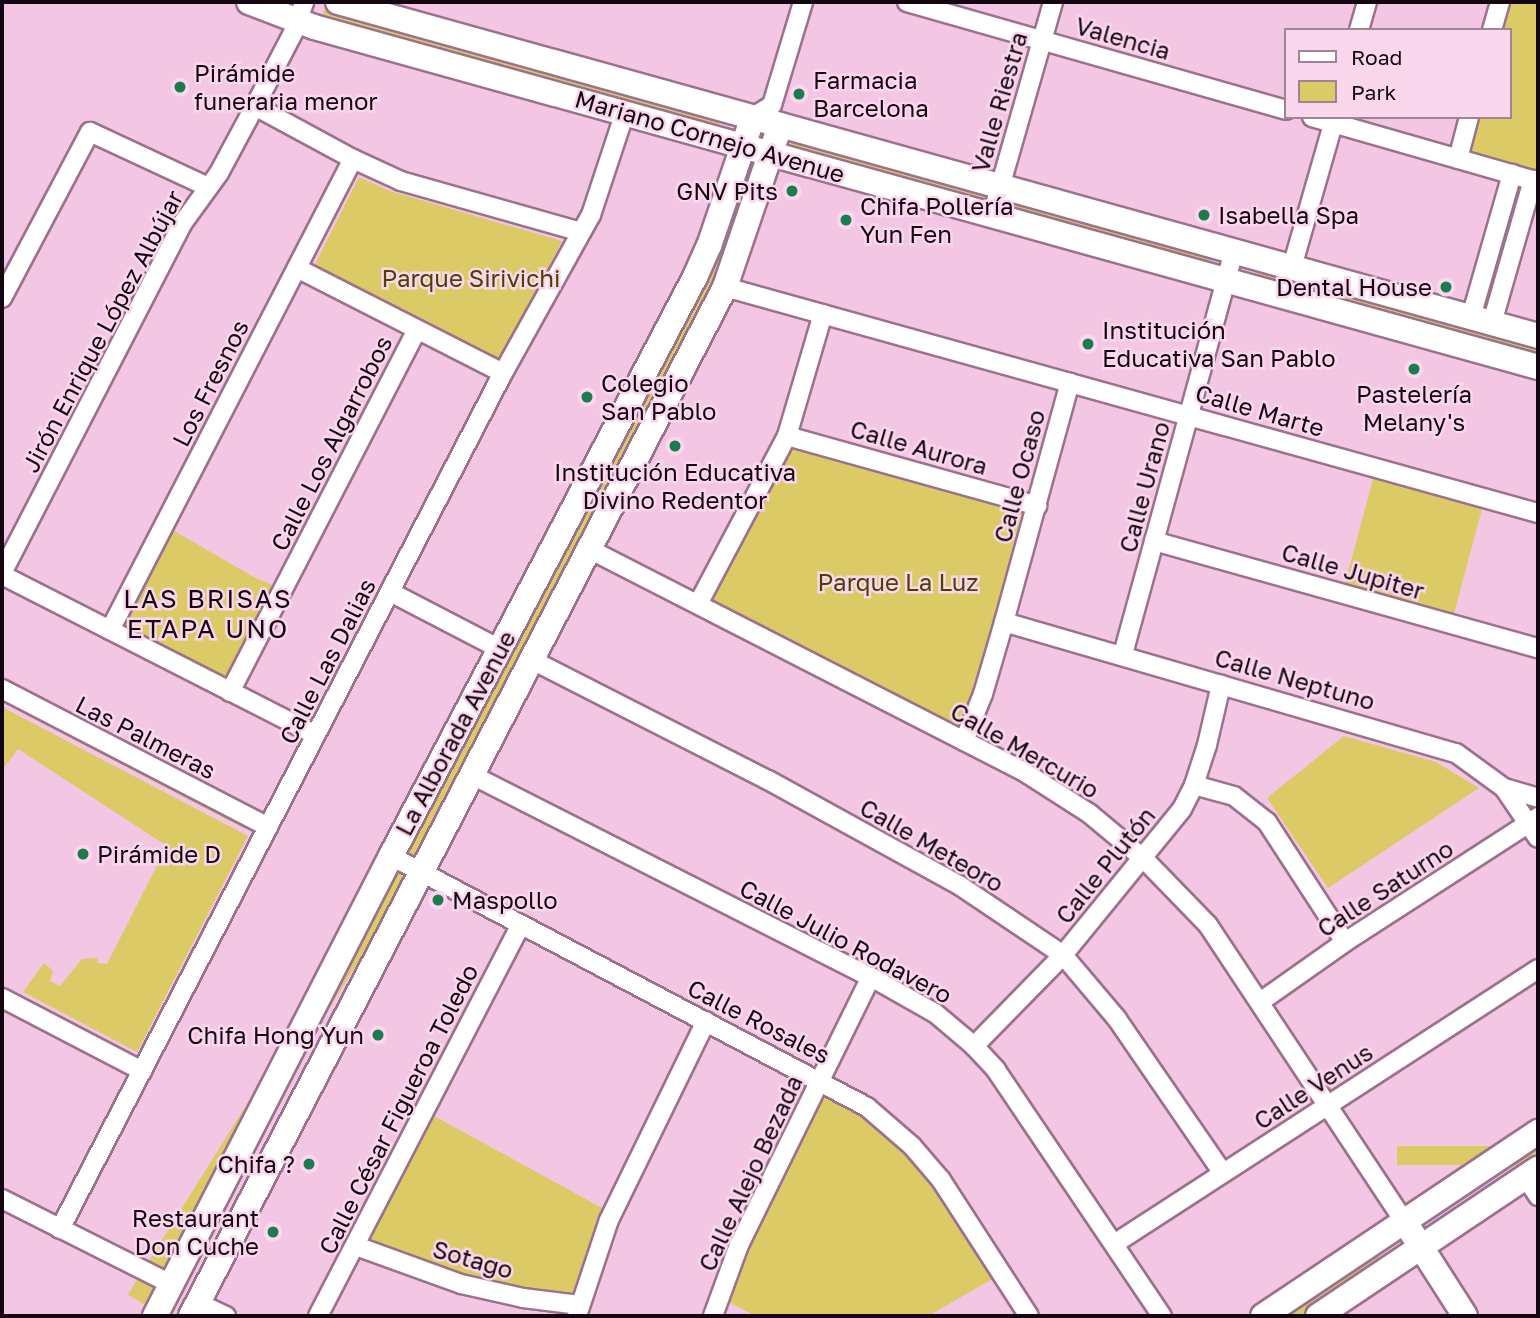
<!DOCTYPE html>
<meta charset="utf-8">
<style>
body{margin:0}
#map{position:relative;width:1540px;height:1318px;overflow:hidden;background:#f3c6e3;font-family:"Golos Text",sans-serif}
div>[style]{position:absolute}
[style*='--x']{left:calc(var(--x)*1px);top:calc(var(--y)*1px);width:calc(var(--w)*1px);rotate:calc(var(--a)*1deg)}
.green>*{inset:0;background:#dcca66;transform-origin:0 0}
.roads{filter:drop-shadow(2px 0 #9b728d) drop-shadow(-2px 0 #9b728d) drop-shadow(0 2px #9b728d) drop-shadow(0 -2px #9b728d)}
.minor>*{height:18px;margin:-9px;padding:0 9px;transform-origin:9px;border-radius:9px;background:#fff}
.secondary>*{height:24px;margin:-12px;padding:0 12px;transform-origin:12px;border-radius:12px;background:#fff}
.dots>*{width:19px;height:19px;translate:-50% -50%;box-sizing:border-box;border:4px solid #fbd7ee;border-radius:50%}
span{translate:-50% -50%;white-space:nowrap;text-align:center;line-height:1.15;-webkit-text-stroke:5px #fbd7ee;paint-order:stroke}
.street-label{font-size:24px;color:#150711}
.poi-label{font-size:24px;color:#150711}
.left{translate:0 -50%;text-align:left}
.right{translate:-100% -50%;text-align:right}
.park-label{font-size:24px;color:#4b4100}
.neighbourhood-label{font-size:26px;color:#150711;letter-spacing:2px}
.frame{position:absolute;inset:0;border:4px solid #150711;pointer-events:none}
.legend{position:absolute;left:1284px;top:28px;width:228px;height:91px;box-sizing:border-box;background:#fbd7ee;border:2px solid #9f8496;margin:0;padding:9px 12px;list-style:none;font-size:21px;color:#150711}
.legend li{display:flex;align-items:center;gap:14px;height:35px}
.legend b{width:35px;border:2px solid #9f8496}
</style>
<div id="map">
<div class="green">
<i style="clip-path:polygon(1509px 2px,1538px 2px,1538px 173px,1466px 153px,1477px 117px,1510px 117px,1510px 30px,1501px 30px)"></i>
<i style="clip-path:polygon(326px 4px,720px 119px,716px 135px,339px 26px,323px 15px)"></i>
<i style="left:792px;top:140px;width:205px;height:16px;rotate:16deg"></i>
<i style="clip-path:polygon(740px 162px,757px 166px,717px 283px,417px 861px,401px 850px)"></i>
<i style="clip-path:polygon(359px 177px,390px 191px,562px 241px,500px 359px,314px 266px)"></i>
<i style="clip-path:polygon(1516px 192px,1527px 196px,1495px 310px,1484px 309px,1482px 303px,1511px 197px)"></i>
<i style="left:1008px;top:197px;width:213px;height:18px;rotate:16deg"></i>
<i style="left:1258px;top:270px;width:291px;height:18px;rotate:16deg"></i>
<i style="clip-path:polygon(787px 436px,1037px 506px,964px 741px,698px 604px)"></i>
<i style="left:1376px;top:468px;width:113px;height:130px;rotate:15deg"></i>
<i style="clip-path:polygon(164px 525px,252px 576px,283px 590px,230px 692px,125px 625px)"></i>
<i style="clip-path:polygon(2px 697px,247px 825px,245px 829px,220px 816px,2px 702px)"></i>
<i style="clip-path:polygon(2px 707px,248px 836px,137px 1052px,23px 992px,44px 963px,53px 971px,50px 981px,60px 986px,82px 959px,97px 958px,98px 963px,107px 964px,167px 846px,18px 749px,2px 770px)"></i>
<i style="clip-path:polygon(1344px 736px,1436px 762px,1479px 788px,1328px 888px,1267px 798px)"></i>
<i style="left:395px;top:867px;width:19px;height:504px;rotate:32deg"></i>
<i style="clip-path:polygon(822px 1080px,912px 1146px,1001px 1274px,928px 1316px,756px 1316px,719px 1297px)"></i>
<i style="clip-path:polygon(434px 1116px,604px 1209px,576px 1298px,523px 1292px,467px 1279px,372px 1245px,369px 1238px)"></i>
<i style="left:1538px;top:1146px;width:19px;height:141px;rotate:90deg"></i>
<i style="clip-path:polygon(1377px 1254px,1386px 1267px,1311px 1316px,1284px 1316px)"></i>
</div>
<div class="roads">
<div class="minor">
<i style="--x:907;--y:2;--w:394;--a:15.9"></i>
<i style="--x:1359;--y:30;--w:29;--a:-74"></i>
<i style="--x:1492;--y:30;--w:29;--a:-74"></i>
<i style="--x:255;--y:106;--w:111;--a:28.4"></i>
<i style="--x:353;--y:159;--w:53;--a:24.6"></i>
<i style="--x:401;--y:181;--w:187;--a:15.8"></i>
<i style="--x:753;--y:117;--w:22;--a:-32"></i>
<i style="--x:772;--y:105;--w:108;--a:-73.2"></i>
<i style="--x:1312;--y:117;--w:235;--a:16"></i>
<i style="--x:1458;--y:159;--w:43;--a:-75.3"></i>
<i style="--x:992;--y:215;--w:222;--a:-74"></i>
<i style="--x:1292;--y:267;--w:156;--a:-74"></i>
<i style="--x:297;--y:268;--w:231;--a:27"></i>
<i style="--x:725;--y:287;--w:844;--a:15.54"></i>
<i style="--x:2;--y:298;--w:188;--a:-62.1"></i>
<i style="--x:90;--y:132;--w:130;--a:25"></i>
<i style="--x:1471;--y:317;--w:149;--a:-74"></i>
<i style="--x:1492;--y:323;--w:149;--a:-74"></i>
<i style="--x:787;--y:436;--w:260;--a:15.6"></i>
<i style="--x:1154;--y:541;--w:399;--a:15.6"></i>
<i style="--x:589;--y:549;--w:491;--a:27.1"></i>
<i style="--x:1026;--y:773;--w:76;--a:32.6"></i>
<i style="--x:1090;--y:814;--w:70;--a:39.8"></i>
<i style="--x:1144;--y:859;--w:92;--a:45.9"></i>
<i style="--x:1208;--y:925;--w:355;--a:56.5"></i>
<i style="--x:2;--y:573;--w:393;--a:-62.7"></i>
<i style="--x:182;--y:224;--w:63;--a:-54"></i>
<i style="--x:219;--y:173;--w:76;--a:-61.8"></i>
<i style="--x:255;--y:106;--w:82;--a:-62.5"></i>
<i style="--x:293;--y:33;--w:33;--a:-70"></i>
<i style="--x:2;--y:575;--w:352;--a:27"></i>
<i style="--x:390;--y:592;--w:124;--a:27.4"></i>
<i style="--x:698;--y:604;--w:190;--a:-62.1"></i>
<i style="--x:787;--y:436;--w:127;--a:-73.6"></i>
<i style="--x:1004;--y:622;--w:471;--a:16.2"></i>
<i style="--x:1456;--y:753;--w:59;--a:36.1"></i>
<i style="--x:1504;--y:788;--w:60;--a:55.8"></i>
<i style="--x:110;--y:630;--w:530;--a:-62.71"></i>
<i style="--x:1123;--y:654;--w:418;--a:-74.6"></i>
<i style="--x:532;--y:660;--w:265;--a:27"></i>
<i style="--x:768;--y:780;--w:218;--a:28.8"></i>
<i style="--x:959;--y:885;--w:125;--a:33.9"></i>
<i style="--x:1063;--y:955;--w:84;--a:49.8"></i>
<i style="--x:1117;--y:1019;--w:187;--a:55.5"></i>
<i style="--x:2;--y:689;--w:300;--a:27.4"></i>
<i style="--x:230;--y:692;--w:408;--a:-62.7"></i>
<i style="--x:964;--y:741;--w:51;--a:-68"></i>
<i style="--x:983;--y:694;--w:75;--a:-73.7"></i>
<i style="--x:1004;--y:622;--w:248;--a:-74.6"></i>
<i style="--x:472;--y:775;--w:447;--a:26.9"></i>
<i style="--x:871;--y:977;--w:73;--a:29.4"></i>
<i style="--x:935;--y:1013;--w:51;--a:40.2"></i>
<i style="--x:974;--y:1046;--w:33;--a:47"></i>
<i style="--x:996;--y:1070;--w:297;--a:56"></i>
<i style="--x:1194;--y:785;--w:41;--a:15.4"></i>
<i style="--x:1234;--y:796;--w:42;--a:38.2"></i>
<i style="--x:1267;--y:822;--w:143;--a:57"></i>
<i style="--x:1504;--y:788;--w:35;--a:16"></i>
<i style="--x:391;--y:856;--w:538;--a:27.8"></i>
<i style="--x:867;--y:1107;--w:60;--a:40.9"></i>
<i style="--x:912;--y:1146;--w:45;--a:49.5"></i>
<i style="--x:941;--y:1180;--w:162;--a:57.1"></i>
<i style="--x:2;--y:998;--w:158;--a:27.5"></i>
<i style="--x:1260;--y:1002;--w:104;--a:-35.2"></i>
<i style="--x:1345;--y:942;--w:230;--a:-32.9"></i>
<i style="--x:974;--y:1046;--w:127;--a:-45.6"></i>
<i style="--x:1063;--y:955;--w:188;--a:-50.8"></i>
<i style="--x:1182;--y:809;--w:27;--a:-63"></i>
<i style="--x:1194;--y:785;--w:42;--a:-72"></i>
<i style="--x:1207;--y:745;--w:62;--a:-76.9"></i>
<i style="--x:1526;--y:1178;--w:22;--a:56"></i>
<i style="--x:2;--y:1199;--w:189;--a:26.7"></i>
<i style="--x:60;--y:1229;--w:964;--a:-62.64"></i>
<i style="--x:503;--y:373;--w:181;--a:-60.9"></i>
<i style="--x:591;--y:215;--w:108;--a:-71.7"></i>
<i style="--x:1114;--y:1244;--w:505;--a:-32.97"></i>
<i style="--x:356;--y:1246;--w:112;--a:19.9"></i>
<i style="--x:461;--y:1284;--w:64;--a:12.7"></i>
<i style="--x:523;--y:1298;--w:57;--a:7"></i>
<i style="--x:198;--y:1303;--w:31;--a:25"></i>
<i style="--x:318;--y:1316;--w:441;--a:-62.6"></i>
<i style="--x:577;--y:1316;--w:101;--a:-71.6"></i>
<i style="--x:609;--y:1220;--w:221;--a:-64"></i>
<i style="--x:713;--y:1316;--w:76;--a:-69.9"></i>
<i style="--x:739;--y:1245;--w:299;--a:-63.8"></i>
</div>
<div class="secondary">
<i style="--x:249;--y:2;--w:70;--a:21"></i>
<i style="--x:314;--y:27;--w:1270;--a:15.52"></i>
<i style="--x:338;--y:2;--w:1246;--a:15.55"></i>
<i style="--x:1412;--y:1233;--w:98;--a:57.4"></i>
<i style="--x:155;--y:1316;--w:517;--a:-62.84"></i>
<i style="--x:391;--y:856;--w:654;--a:-62.3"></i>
<i style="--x:695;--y:277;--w:34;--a:-66"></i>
<i style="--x:709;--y:246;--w:136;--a:-71.2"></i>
<i style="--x:191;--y:1316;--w:1159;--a:-62.57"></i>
<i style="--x:725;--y:287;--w:171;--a:-71.2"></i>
<i style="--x:1263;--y:1316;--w:331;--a:-33.8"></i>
<i style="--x:1318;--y:1316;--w:265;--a:-33.8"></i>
</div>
</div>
<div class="dots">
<i style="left:180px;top:87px;background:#1d7b52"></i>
<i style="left:799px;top:94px;background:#1d7b52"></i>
<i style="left:792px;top:191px;background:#1d7b52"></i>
<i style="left:1204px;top:215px;background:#1d7b52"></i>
<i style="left:846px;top:220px;background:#1d7b52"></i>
<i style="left:1446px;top:287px;background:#1d7b52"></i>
<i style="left:1088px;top:344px;background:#1d7b52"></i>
<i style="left:1414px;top:369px;background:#1d7b52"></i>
<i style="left:587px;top:397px;background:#1d7b52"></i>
<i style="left:675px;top:446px;background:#1d7b52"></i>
<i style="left:83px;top:854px;background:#1d7b52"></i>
<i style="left:438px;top:900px;background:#1d7b52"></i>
<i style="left:378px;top:1035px;background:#1d7b52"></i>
<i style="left:309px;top:1164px;background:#1d7b52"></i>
<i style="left:273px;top:1232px;background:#1d7b52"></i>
</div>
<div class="street-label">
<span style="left:1123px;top:38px;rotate:16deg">Valencia</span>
<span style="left:999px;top:102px;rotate:-74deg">Valle Riestra</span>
<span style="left:710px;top:136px;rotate:16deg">Mariano Cornejo Avenue</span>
<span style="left:102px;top:331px;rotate:-62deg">Jirón Enrique López Albújar</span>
<span style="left:210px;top:383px;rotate:-63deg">Los Fresnos</span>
<span style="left:1260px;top:410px;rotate:16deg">Calle Marte</span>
<span style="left:331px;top:443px;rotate:-63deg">Calle Los Algarrobos</span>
<span style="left:919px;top:447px;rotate:16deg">Calle Aurora</span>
<span style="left:1019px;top:476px;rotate:-75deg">Calle Ocaso</span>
<span style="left:1144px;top:487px;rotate:-75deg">Calle Urano</span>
<span style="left:1353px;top:571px;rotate:16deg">Calle Jupiter</span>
<span style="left:327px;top:661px;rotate:-63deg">Calle Las Dalias</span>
<span style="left:1295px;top:679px;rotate:16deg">Calle Neptuno</span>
<span style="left:455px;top:733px;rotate:-62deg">La Alborada Avenue</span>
<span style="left:146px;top:737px;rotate:27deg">Las Palmeras</span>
<span style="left:1025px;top:750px;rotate:30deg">Calle Mercurio</span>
<span style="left:932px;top:845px;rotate:30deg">Calle Meteoro</span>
<span style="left:1105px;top:865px;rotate:-51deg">Calle Plutón</span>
<span style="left:1385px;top:888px;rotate:-33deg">Calle Saturno</span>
<span style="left:846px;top:941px;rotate:28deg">Calle Julio Rodavero</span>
<span style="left:759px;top:1021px;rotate:27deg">Calle Rosales</span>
<span style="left:1313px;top:1086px;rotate:-33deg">Calle Venus</span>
<span style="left:398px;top:1109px;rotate:-63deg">Calle César Figueroa Toledo</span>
<span style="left:750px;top:1173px;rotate:-65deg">Calle Alejo Bezada</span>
<span style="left:473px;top:1259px;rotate:16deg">Sotago</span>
</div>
<div class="poi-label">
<span class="left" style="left:194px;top:87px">Pirámide<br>funeraria menor</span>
<span class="left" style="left:813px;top:94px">Farmacia<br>Barcelona</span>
<span class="right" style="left:778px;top:191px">GNV Pits</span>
<span class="left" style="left:860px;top:220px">Chifa Pollería<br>Yun Fen</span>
<span class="left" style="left:1218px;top:215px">Isabella Spa</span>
<span class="right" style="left:1432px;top:287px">Dental House</span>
<span class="left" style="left:1102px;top:344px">Institución<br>Educativa San Pablo</span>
<span class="left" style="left:601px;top:397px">Colegio<br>San Pablo</span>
<span style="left:1414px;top:408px">Pastelería<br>Melany's</span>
<span style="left:675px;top:486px">Institución Educativa<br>Divino Redentor</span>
<span class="left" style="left:97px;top:854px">Pirámide D</span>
<span class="left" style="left:452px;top:900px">Maspollo</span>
<span class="right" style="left:364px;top:1035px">Chifa Hong Yun</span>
<span class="right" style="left:295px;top:1164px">Chifa ?</span>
<span class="right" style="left:259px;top:1232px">Restaurant<br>Don Cuche</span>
</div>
<div class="park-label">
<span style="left:471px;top:278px">Parque Sirivichi</span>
<span style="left:898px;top:582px">Parque La Luz</span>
</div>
<div class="neighbourhood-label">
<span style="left:208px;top:614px">LAS BRISAS<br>ETAPA UNO</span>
</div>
<div class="frame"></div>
<ul class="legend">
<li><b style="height:9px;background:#fff"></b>Road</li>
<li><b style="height:19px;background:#dcca66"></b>Park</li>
</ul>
</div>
